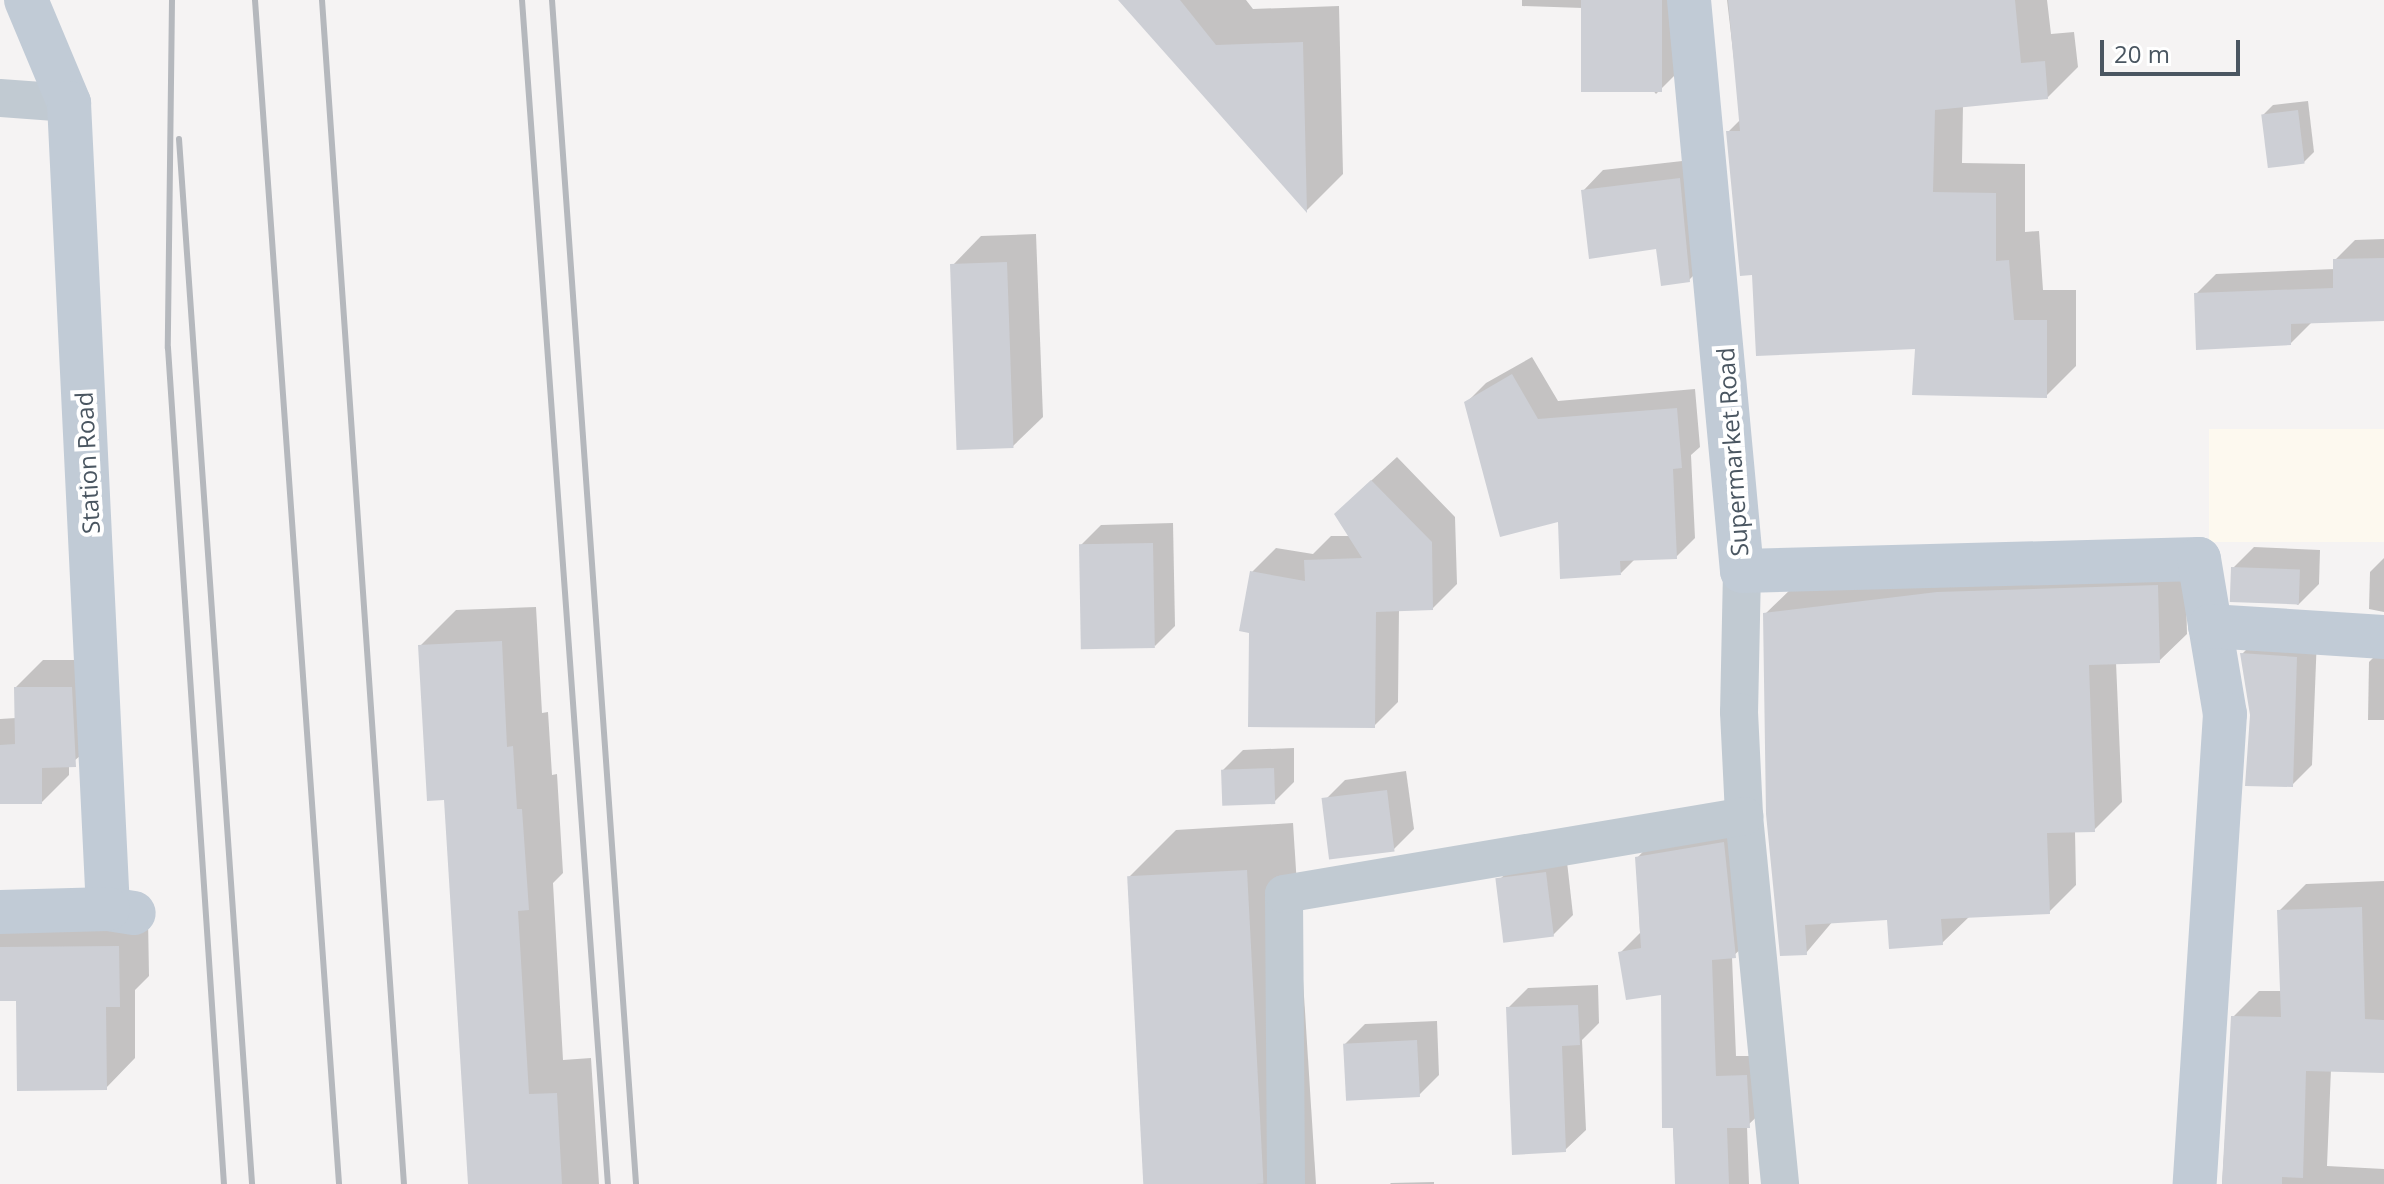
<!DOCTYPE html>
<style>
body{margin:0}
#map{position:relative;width:2384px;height:1184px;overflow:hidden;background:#f5f3f3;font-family:"Open Sans",sans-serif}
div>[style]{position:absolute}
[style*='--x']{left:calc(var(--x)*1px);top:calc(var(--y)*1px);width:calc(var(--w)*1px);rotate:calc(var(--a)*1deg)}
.commercial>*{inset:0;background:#fdf9ef;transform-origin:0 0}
.shadow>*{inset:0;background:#0003}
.building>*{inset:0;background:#cdcfd5;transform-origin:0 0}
.street>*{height:38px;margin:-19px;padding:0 19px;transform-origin:19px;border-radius:19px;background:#c1cad2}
.secondary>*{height:44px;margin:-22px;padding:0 22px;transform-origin:22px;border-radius:22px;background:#c1cbd6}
.rail>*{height:6px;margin:-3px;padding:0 3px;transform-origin:3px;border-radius:3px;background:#b5b8bd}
span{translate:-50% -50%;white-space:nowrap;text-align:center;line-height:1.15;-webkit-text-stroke:8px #fff;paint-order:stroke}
.street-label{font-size:24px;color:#4a5661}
.scale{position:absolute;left:2100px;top:40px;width:140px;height:36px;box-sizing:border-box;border:4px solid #4a5661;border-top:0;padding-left:10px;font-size:24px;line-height:28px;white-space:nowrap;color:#4a5661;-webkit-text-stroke:6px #fff;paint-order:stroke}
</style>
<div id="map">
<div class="commercial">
<i style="left:2384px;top:429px;width:113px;height:175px;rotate:90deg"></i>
</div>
<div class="shadow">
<i style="clip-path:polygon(1120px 0,1246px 0,1253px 9px,1339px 6px,1343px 174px,1307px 210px)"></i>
<i style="clip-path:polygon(1522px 0,1684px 0,1681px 69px,1656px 94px,1583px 8px,1522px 6px)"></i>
<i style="clip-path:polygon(1727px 0,2047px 0,2051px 34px,2074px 32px,2078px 67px,2047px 98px,1963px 105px,1962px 163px,2025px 164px,2025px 232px,2039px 231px,2043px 290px,2076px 290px,2076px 366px,2046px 396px,1917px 347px,1754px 272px,1728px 132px,1741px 119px)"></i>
<i style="clip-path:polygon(2308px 101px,2314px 152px,2304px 162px,2263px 115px,2273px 105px)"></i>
<i style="clip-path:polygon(1700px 159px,1709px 260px,1689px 280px,1658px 247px,1583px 191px,1603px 170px)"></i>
<i style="clip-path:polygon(1036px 234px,1043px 417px,1013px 446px,952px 266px,981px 236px)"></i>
<i style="clip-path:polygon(2384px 239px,2384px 319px,2311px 323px,2291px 343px,2196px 294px,2216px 274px,2335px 269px,2335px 260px,2355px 240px)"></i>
<i style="clip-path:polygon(1532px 357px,1558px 401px,1695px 389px,1700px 447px,1691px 455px,1695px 538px,1676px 557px,1636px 558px,1621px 573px,1560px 519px,1466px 403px,1486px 383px)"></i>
<i style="clip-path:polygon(1397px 457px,1455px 517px,1457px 584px,1433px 608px,1399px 609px,1398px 702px,1374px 726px,1252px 572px,1276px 548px,1313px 554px,1331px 536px,1350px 536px,1361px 490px)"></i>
<i style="clip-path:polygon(1173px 523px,1175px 626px,1155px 646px,1081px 545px,1101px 525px)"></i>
<i style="clip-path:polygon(2254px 547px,2320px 550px,2319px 584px,2298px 605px,2233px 568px)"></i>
<i style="clip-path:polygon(2185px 558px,2187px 634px,2159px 661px,2116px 662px,2122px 802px,2094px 830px,2075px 830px,2076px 885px,2049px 912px,1970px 916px,1942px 943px,1889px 917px,1833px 921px,1806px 953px,1765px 614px,1793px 587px)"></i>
<i style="clip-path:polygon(2384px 558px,2384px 612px,2369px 609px,2370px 572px)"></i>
<i style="clip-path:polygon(536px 607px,542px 713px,548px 712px,552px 775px,557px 774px,563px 873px,553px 883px,563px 1060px,591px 1058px,599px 1184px,470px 1184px,446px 798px,420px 646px,456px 610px)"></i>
<i style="clip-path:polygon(2262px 634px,2317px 637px,2312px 765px,2292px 785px,2252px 715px,2242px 654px)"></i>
<i style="clip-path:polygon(2384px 647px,2384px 720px,2368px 720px,2369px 662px)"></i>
<i style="clip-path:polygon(43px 660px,99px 660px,102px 738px,69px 765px,69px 775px,42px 802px,0 802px,0 719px,16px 718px,16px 687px)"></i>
<i style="clip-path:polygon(1294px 748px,1294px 782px,1274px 802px,1223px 770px,1243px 750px)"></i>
<i style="clip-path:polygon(1406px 771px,1414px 829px,1394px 849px,1325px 800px,1345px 780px)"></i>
<i style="clip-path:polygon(1293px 823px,1316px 1184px,1148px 1184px,1129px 877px,1176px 830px)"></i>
<i style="clip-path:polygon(1744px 823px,1755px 936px,1732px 957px,1736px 1056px,1767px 1056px,1769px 1105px,1747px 1126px,1749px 1184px,1677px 1184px,1663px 992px,1620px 953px,1640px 933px,1637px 858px,1657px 837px)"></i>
<i style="clip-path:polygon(1566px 853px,1573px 915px,1553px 935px,1498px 881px,1519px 861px)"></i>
<i style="clip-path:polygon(2384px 881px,2384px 1071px,2331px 1069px,2327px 1166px,2384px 1169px,2384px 1184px,2222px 1184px,2233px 1017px,2259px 991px,2282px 991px,2279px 911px,2306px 884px)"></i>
<i style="clip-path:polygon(148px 918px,149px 976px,135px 990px,135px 1058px,106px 1088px,18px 999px,0 999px,0 919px)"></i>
<i style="clip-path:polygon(1598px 985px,1599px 1023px,1582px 1040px,1586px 1130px,1565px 1150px,1508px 1008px,1528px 988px)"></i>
<i style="clip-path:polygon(1437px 1021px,1439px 1075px,1419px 1095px,1345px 1044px,1365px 1024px)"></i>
<i style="clip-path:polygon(1434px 1182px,1434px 1184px,1390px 1184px,1391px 1183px)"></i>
</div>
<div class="building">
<i style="clip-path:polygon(1118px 0,1180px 0,1216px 45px,1303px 42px,1307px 213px)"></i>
<i style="left:1581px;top:0;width:81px;height:92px"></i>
<i style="clip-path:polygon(1728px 0,2015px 0,2021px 63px,2045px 61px,2048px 99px,1935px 110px,1933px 192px,1996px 193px,1996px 261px,2009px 260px,2014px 320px,2047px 320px,2047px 398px,1912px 395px,1915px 349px,1756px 356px,1752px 275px,1740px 276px,1726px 131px,1740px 131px)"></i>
<i style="left:2298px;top:110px;width:54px;height:37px;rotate:83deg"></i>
<i style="clip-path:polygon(1680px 178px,1690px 282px,1661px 286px,1656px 249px,1589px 259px,1581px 190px)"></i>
<i style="clip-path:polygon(2384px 258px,2384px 321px,2291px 324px,2291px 345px,2196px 350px,2194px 293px,2333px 288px,2333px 259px)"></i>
<i style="left:1007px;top:262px;width:186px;height:57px;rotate:88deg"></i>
<i style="clip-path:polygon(1512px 374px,1538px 419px,1677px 408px,1682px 468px,1673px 469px,1677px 559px,1620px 561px,1621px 575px,1560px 579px,1558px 522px,1500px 537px,1464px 402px)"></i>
<i style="clip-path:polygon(1371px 480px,1432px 542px,1433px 610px,1376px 612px,1375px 728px,1248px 727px,1249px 633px,1239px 631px,1250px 571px,1305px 581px,1304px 560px,1362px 558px,1334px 514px)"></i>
<i style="left:1153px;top:543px;width:105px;height:74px;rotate:89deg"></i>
<i style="left:2231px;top:567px;width:69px;height:35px;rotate:2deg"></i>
<i style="clip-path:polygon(2158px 585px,2160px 663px,2089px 665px,2095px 832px,2047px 833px,2050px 914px,1941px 919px,1943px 945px,1889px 949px,1887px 920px,1805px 925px,1807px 955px,1780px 956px,1766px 814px,1763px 613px,1937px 592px)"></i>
<i style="clip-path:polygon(502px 641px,507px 747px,513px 746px,517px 809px,522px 809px,529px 910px,518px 911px,529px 1094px,557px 1093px,562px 1184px,468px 1184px,444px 800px,427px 801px,418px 645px)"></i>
<i style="clip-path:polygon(2240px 653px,2297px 657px,2293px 787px,2245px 786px,2250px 715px)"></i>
<i style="clip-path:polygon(14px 687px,72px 687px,76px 767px,42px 768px,42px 804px,0 804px,0 745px,15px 744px)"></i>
<i style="left:1274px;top:768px;width:36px;height:53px;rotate:88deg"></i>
<i style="left:1387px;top:790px;width:62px;height:66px;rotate:83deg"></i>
<i style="clip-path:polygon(1724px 842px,1736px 958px,1712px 960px,1716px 1076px,1747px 1075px,1750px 1128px,1727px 1128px,1729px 1184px,1675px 1184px,1673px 1128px,1662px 1128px,1661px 995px,1626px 1000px,1618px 952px,1641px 948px,1635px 857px)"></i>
<i style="left:1247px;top:870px;width:314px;height:120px;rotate:87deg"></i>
<i style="left:1546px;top:872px;width:65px;height:51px;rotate:83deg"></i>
<i style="clip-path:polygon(2362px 907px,2365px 1019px,2384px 1020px,2384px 1073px,2306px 1071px,2303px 1178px,2282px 1177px,2282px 1184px,2222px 1184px,2231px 1016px,2281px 1017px,2277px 910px)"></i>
<i style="clip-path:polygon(119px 946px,120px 1007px,106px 1007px,107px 1090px,17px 1091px,16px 1001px,0 1001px,0 947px)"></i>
<i style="clip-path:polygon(1578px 1005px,1580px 1045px,1562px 1046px,1566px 1152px,1512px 1155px,1506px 1007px)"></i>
<i style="left:1417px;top:1040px;width:57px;height:74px;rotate:87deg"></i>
</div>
<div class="street">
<i style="--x:0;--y:98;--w:69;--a:4.1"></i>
<i style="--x:1742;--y:571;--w:141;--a:91.2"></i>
<i style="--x:1739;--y:712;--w:104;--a:87.2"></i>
<i style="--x:1744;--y:816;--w:370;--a:84.4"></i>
<i style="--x:1286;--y:1184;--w:290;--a:-90.4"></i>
<i style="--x:1284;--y:894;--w:467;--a:-9.6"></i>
</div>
<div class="secondary">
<i style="--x:26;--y:0;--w:112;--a:67.3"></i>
<i style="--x:69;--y:103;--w:807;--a:87.23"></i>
<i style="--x:108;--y:909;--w:26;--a:9"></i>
<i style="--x:1689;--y:0;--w:573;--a:84.7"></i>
<i style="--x:1742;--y:571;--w:457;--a:-1.5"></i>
<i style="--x:2199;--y:559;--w:157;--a:80.5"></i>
<i style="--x:2225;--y:714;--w:471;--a:93.7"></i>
<i style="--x:2210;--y:626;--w:174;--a:3.6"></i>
<i style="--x:0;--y:912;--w:108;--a:-1.6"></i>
</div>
<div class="rail">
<i style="--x:172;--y:0;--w:348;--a:90.7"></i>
<i style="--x:168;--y:348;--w:838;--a:86.17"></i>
<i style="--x:255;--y:0;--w:1187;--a:85.94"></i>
<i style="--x:322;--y:0;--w:1187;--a:86.04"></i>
<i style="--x:522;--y:0;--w:1187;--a:85.85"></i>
<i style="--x:552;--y:0;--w:1187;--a:85.94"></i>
<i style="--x:179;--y:139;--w:1048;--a:86"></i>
</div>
<div class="street-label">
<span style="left:1732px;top:452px;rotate:-94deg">Supermarket Road</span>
<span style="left:87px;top:463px;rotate:-93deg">Station Road</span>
</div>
<div class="scale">20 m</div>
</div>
